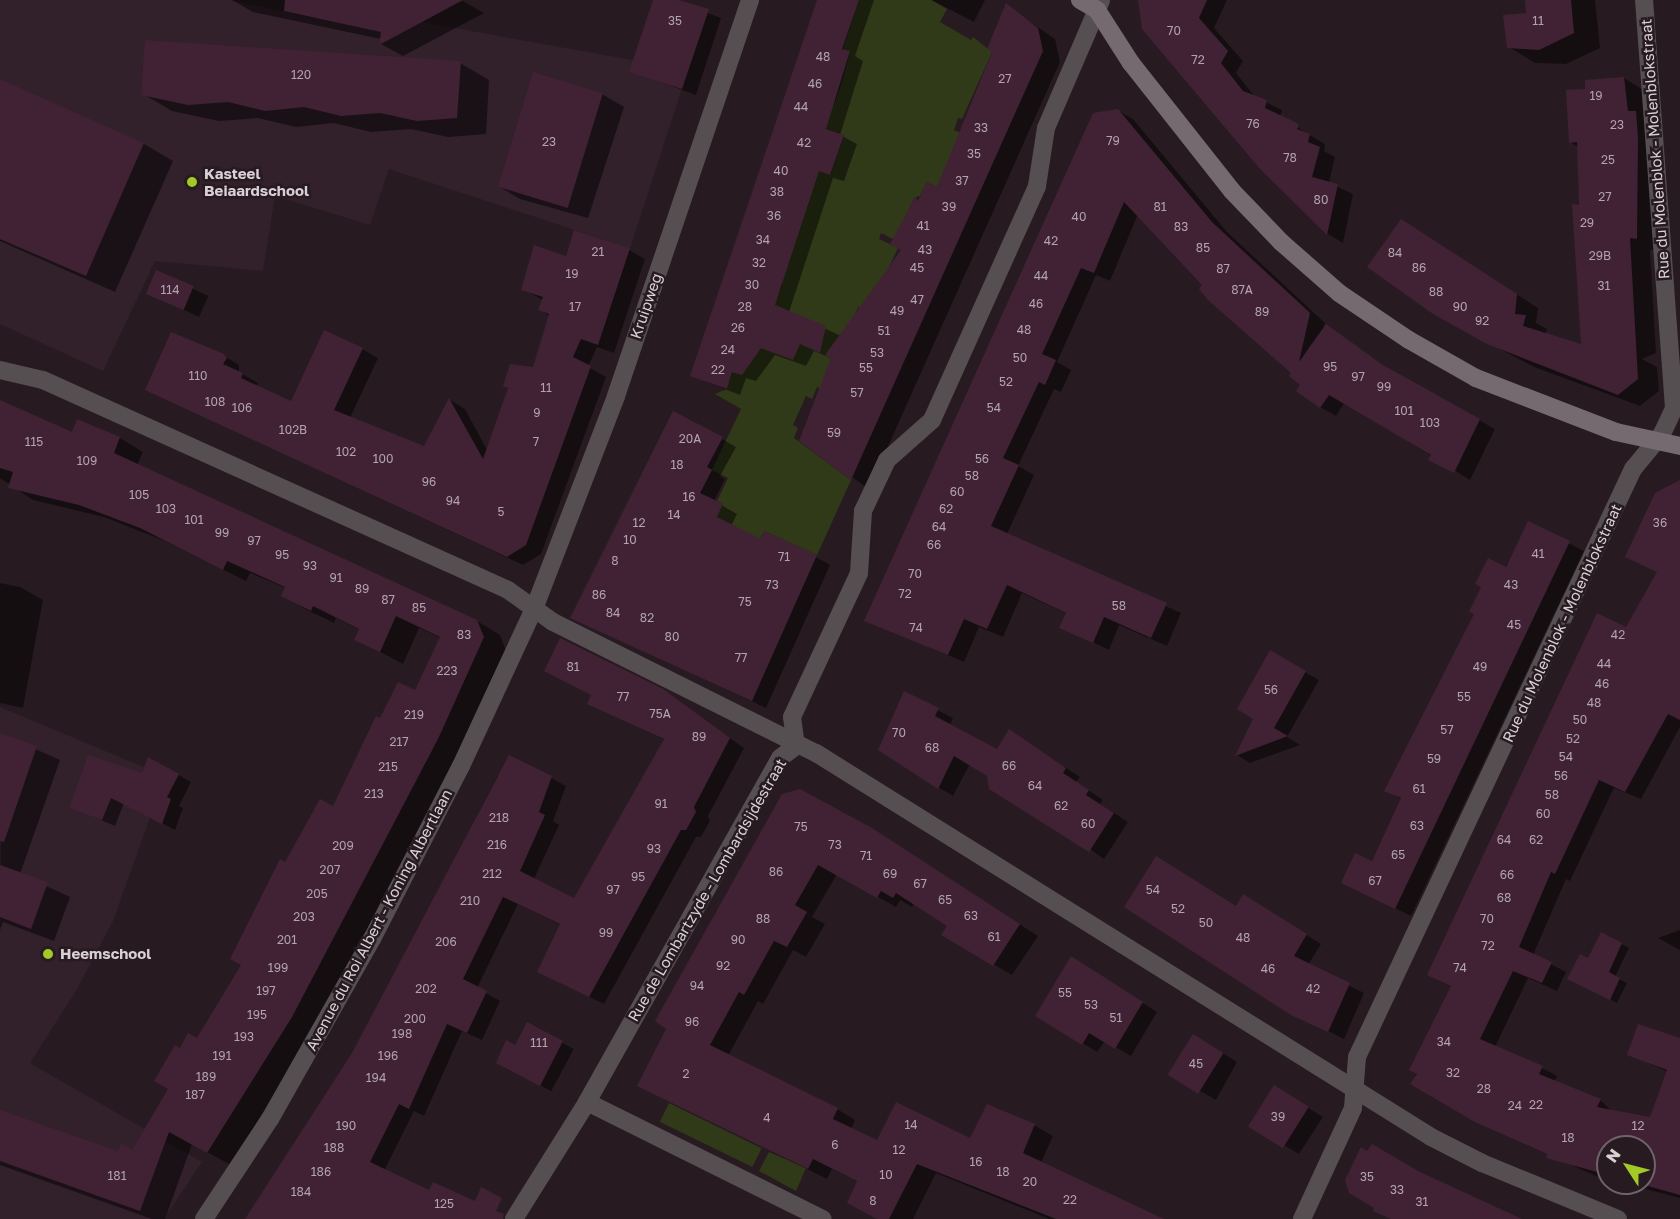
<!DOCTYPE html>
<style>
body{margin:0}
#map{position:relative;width:1680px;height:1219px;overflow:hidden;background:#271b21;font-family:"Golos Text",sans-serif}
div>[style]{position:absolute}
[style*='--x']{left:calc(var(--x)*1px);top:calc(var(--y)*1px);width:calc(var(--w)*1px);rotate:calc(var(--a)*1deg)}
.built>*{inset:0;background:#32202a}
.green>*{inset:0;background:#303a18;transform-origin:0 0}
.shadow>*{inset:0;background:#0007;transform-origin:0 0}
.building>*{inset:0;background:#412234;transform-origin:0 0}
.street>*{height:18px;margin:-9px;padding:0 9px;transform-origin:9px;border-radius:9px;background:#554f52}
.secondary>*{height:18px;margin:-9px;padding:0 9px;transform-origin:9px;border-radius:9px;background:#746a6f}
.dots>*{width:16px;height:16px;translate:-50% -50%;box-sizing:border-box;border:3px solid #271b21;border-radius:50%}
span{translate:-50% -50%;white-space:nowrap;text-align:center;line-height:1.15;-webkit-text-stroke:5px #271b21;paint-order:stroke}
.number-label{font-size:12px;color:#b2a4ac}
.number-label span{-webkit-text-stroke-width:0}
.street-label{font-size:15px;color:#d8d0d4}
.poi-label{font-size:15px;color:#d8d0d4;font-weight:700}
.left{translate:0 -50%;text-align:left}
.north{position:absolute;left:1596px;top:1135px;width:60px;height:60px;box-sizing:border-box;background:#271b21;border:2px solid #6e6369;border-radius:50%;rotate:306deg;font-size:16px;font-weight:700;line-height:24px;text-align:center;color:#d8d0d4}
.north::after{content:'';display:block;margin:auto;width:21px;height:27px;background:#a3c926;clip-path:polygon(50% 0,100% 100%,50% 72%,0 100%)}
</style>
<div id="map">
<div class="built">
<i style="clip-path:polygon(0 0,229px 0,309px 17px,421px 22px,688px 70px,630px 248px,389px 169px,370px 225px,275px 196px,263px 271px,155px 261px,103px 371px,0 324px)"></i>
<i style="clip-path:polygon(0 707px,165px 776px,113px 921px,77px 989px,30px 1063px,202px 1162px,164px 1219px,0 1219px)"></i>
</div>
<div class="green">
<i style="clip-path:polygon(859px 0,932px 0,947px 9px,940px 22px,971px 40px,973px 37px,992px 52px,962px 119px,958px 118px,954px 130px,961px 133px,937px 187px,927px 182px,920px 196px,914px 198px,895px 240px,881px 233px,879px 239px,898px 248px,868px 311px,858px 307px,825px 391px,817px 387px,812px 399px,806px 396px,793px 425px,798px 428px,794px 438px,851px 480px,817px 555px,764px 531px,751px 558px,717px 517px,723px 504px,717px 501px,728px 478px,712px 470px,741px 409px,715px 394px,727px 389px,732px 372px,758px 347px,762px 348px,772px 304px,776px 290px,780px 291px,783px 285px,777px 282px,790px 261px,800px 165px,831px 174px,844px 135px,825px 128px,824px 102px,834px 105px,843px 79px,850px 52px,843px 49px)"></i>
<i style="left:669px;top:1103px;width:103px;height:21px;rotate:26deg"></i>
<i style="clip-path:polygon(769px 1152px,806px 1168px,796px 1191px,759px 1171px)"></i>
</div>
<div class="shadow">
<i style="clip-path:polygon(232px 0,450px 0,463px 1px,484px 13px,403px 56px,381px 44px,381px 39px,253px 12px)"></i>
<i style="clip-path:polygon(655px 0,674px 0,721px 18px,696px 95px,631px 71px)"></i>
<i style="clip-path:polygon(818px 0,874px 0,855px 56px,863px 61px,840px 135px,857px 144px,844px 181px,833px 178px,789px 312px,841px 336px,903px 250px,915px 199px,919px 201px,937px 189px,994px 52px,1006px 5px,1055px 39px,1060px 62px,869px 489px,801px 441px,833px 359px,814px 351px,806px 366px,775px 355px,756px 381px,746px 378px,740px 395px,692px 376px)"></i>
<i style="clip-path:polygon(931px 0,985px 0,974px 22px)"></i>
<i style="clip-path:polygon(1141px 0,1227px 0,1214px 28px,1243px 61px,1236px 73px,1255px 97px,1282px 110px,1280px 117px,1325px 144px,1324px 151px,1335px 157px,1329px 183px,1353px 194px,1343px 243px,1328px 234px,1261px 168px)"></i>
<i style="clip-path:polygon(1526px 0,1595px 0,1600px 48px,1566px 64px,1535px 63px,1509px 47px,1527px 14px)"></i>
<i style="clip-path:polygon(460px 63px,489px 80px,486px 134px,448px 137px,411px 129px,371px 132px,334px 123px,296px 127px,258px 118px,219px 121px,172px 111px,143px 94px)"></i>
<i style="clip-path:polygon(1624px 78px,1645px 91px,1658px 250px,1650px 250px,1656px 353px,1642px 359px,1657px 367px,1659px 391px,1640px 406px,1534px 367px,1456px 326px,1402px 221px,1538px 308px,1536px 323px,1547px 329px,1545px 334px,1582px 346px,1578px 147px,1570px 142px,1587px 90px)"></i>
<i style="clip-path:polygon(0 81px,144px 144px,173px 161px,115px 292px,0 241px)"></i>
<i style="clip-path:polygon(602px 94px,624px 107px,588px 218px,520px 199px,498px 186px)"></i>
<i style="clip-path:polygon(1117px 110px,1133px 119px,1227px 232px,1325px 323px,1323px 332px,1327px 326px,1396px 374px,1495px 429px,1470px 480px,1345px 402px,1336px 416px,1320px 407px,1293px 373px,1138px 214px,1110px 281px,1096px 275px,1057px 362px,1071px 370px,1061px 392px,1054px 389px,1018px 466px,1034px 475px,1007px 534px,1181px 613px,1167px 646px,1119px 625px,1109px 650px,1061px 627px,1067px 614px,1022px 593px,1003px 637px,979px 627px,964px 662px,866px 620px)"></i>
<i style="clip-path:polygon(629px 250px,645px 259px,614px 353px,597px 347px,588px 367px,606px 377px,541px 554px,523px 565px,147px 390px,223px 355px,239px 365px,239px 372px,258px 383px,256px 387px,292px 403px,362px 349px,378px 358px,350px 418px,425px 448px,450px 400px,465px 409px,487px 450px,534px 368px,550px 316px,540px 310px,543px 300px,523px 289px,567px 258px)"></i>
<i style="left:157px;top:272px;width:57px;height:23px;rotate:25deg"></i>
<i style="clip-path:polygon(0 420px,73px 434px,78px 421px,120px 438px,143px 452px,137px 465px,477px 621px,500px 635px,506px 651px,460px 752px,338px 989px,231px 1165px,192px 1144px,165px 1219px,152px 1219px,0 1165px,0 1111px,119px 1153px,133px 1152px,170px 1089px,181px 1050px,197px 1040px,243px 964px,286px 864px,334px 808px,380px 720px,415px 692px,441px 638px,419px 628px,403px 664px,356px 639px,360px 630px,336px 618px,334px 623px,305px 609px,283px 595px,286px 588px,250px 573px,246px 581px,165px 541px,104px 517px,33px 500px,0 478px)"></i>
<i style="clip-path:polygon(722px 439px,736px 447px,720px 476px,725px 479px,714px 501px,737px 514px,731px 526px,762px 541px,816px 557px,830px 565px,766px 708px,572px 617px)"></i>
<i style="clip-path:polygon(1529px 523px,1584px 551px,1411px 916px,1358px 890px,1402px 800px,1386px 790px)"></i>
<i style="clip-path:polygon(0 583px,20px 587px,43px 600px,23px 708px,0 703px)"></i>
<i style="clip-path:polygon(1627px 629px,1680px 635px,1680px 727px,1641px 799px,1614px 788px,1612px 792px,1570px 881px,1566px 879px,1533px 955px,1566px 972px,1557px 991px,1528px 978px,1495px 1047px,1542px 1068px,1557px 1076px,1554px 1082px,1600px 1100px,1613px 1112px,1651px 1118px,1668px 1072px,1629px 1054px,1680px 1040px,1680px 1198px,1622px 1183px,1644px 1183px,1644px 1147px,1608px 1147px,1608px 1179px,1596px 1176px,1495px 1131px,1412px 1084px,1452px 987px,1429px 974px)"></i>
<i style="clip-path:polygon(1270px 652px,1319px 680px,1287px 737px,1300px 745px,1250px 763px,1237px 755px,1255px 718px)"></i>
<i style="clip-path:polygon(662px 691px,744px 748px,708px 816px,710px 821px,701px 837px,696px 837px,604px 1004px,554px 980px,561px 925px,518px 904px,477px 988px,500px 1001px,482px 1040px,462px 1031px,424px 1116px,414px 1111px,384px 1171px,374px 1219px,246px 1219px,354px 1054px,498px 775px,551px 778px,566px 786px,553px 821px,559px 825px,534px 879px,574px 900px,665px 740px,588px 703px)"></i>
<i style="clip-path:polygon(904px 693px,953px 718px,950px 725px,997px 751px,1024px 740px,1080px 777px,1076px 782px,1103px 800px,1100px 804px,1128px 822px,1104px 859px,970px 764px,953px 796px,938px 787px)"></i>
<i style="clip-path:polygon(1px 734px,60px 760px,20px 874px,70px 897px,54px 941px,3px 922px,0 930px)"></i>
<i style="clip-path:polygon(143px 775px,178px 775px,191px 782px,179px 806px,183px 808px,175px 830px,124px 803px,115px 826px,71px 807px)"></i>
<i style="clip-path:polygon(783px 795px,890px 841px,1038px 936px,1012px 975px,943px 935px,949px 925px,914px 903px,912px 907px,900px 900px,896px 907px,837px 874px,812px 917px,825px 924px,806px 957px,793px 950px,763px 1004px,758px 1001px,728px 1056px,837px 1109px,855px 1120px,851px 1129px,878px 1142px,970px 1140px,1034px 1125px,1053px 1136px,1041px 1163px,1161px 1219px,1049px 1219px,936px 1173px,913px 1219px,878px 1219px,859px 1182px,832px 1169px,827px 1179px,639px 1086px)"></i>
<i style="clip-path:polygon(1258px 905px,1321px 944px,1308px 965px,1364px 993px,1344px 1039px,1308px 1021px,1237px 908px)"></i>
<i style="clip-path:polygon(1680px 930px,1680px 950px,1658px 938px)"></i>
<i style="clip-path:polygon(1602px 934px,1629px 948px,1615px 977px,1627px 983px,1617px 1003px,1576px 982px)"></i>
<i style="clip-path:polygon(1086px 967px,1157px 1012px,1131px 1056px,1105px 1041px,1097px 1052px,1037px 1015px)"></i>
<i style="left:527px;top:1024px;width:53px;height:48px;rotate:28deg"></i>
<i style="clip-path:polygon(1208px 1044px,1237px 1062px,1216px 1100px,1171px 1074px)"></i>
<i style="clip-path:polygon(1289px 1096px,1323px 1117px,1299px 1154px,1251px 1126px)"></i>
</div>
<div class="building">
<i style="clip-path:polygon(285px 0,463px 0,379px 45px,381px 32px,284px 11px)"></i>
<i style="clip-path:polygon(653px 0,679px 0,709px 9px,682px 89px,629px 72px)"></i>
<i style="clip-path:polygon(817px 0,859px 0,842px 49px,850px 51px,826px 129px,844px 135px,830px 175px,819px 171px,775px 305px,826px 326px,820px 353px,800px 344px,793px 360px,761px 348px,742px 375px,732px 372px,727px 389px,690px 376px)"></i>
<i style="clip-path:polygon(1138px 0,1207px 0,1199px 18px,1228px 51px,1221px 63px,1243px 91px,1267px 100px,1265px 108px,1299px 124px,1297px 129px,1310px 134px,1308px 142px,1320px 147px,1312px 177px,1338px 184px,1327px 235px,1260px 169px,1142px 29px)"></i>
<i style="clip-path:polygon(1525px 0,1571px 0,1574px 33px,1539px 50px,1507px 48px,1503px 15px,1526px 13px)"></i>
<i style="clip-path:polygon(1006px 3px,1038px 28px,1043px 51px,851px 480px,799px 441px,831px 358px,825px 355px,901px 250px,890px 244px,915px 197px,918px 201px,927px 182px,937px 187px,992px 52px,987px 49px)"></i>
<i style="clip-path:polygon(145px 40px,461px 61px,457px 118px,417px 121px,380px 113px,341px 116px,304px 107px,265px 111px,228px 102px,188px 105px,141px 95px)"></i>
<i style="left:533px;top:72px;width:73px;height:120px;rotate:17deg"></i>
<i style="clip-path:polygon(1624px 77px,1628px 111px,1636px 111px,1638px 138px,1637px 239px,1630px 238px,1638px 379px,1618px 395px,1487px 344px,1433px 314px,1367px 267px,1401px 219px,1517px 294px,1515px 314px,1526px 315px,1523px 326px,1581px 344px,1572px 204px,1579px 205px,1577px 142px,1569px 143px,1566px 90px,1585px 89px,1585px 80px)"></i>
<i style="clip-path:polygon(0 79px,144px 143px,86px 276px,0 239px)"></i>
<i style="clip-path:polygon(1118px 109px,1212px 222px,1310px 313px,1299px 362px,1326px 324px,1383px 365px,1480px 419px,1454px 473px,1428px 460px,1431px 455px,1329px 395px,1320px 408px,1296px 391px,1300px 385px,1289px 376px,1291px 373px,1209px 301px,1199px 289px,1202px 285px,1124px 202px,1094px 273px,1081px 268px,1042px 354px,1056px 360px,1045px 385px,1039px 382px,1003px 458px,1019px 465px,991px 526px,1167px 603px,1151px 638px,1104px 617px,1093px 643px,1059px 628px,1066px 613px,1007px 585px,987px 629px,964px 619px,948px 655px,864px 621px,1093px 113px)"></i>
<i style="clip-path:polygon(574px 230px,630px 248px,598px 345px,581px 339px,573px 357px,591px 366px,526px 545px,507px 557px,145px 390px,171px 332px,224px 354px,227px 358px,223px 364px,243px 373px,241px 378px,291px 401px,324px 330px,363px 348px,334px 410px,424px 446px,449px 398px,483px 459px,508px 388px,503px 386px,510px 364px,533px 367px,549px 314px,538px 310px,543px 297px,521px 290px,534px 245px,566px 256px)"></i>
<i style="left:156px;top:270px;width:41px;height:26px;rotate:23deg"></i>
<i style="clip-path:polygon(0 400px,72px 432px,77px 419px,120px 437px,114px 453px,477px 620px,484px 637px,438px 739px,292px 1017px,207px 1153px,169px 1132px,140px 1211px,0 1161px,0 1110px,118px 1151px,121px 1143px,132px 1150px,168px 1089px,154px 1081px,175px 1045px,180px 1048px,188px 1033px,197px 1038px,241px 965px,230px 959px,280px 859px,285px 862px,320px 799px,333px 806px,376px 716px,380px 718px,398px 682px,415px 690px,440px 637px,396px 616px,380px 652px,354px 640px,359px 629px,313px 606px,311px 611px,281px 596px,285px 587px,227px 561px,223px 570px,140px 528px,79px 505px,8px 488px,13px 472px,0 468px)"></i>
<i style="clip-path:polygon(673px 411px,723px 437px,707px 467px,712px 470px,700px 493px,723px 504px,717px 517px,761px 539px,764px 531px,817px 555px,752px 701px,570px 618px)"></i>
<i style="clip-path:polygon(1680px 480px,1680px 720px,1668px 714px,1625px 792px,1599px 780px,1555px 874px,1551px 872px,1519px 947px,1552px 962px,1542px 983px,1513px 971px,1480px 1039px,1543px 1066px,1539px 1074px,1601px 1099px,1597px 1107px,1650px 1117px,1667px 1070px,1627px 1055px,1638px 1024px,1680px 1038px,1680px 1195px,1637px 1183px,1644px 1183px,1644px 1147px,1608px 1147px,1608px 1175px,1546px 1158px,1547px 1154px,1475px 1122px,1410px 1084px,1417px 1074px,1409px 1070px,1451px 986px,1427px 975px,1597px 613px,1626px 627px,1657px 572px,1625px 557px,1655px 493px)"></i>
<i style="clip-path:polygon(1528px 521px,1570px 541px,1395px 909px,1341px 883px,1355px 853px,1372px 861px,1401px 798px,1384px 791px,1474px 614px,1469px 612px,1481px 587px,1475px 584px,1488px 558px,1506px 567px)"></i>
<i style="clip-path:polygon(560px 638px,663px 689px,730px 738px,694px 807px,696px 812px,686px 830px,681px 830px,589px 997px,537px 972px,560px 924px,503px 897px,463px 979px,487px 991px,467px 1033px,447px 1024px,409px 1109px,399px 1104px,370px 1162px,429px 1190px,433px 1182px,475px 1201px,481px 1187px,502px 1198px,496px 1211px,504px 1214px,503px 1219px,245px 1219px,352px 1053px,509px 755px,552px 776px,539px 812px,545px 815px,520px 871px,574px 898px,664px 739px,587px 704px,591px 695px,544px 671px)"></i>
<i style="clip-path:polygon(1270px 650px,1306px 671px,1274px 728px,1288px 736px,1235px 756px,1253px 719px,1237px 709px)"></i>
<i style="clip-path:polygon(904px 691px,939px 708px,935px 716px,997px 749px,1009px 729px,1066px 768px,1063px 773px,1089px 790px,1086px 795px,1114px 813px,1089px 852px,989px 789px,987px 776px,954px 756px,938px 789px,878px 750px)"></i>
<i style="clip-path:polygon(0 733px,37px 746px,4px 842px,0 841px)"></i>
<i style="clip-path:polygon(88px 755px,142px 773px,148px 757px,179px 774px,167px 797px,171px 799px,162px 824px,111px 798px,102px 820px,69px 808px)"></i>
<i style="clip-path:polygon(800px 789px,872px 828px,1020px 924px,993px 966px,941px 935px,947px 926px,896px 893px,893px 898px,881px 891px,877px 898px,818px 865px,795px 905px,807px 912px,787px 947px,774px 941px,744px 995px,739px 992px,710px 1045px,838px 1108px,833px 1119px,877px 1140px,896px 1102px,970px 1138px,987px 1104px,1035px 1124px,1023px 1153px,1164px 1219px,1056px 1219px,917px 1164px,889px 1219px,877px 1219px,847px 1203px,857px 1181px,813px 1159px,808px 1169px,637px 1086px,666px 1029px,655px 1021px,782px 794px)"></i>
<i style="clip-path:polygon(1156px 856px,1236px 906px,1243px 894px,1307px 934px,1294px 956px,1350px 983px,1328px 1032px,1291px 1015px,1124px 907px)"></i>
<i style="clip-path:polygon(0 865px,48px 882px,31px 929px,0 917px)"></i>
<i style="clip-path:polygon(1601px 932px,1622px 943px,1609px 972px,1620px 978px,1610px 1000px,1567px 979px,1580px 954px,1588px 958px)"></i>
<i style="clip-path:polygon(1071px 956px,1143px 1002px,1115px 1049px,1089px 1033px,1082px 1045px,1035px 1016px)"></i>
<i style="clip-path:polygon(527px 1022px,563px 1041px,540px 1086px,496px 1063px,506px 1040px,515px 1045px)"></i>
<i style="left:1193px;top:1034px;width:36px;height:48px;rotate:32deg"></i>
<i style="left:1274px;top:1085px;width:41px;height:49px;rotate:32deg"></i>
<i style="clip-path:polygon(1372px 1144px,1420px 1172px,1522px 1219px,1391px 1219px,1373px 1211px,1374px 1208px,1349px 1193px,1345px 1180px,1361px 1147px,1367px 1151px)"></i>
</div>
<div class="street">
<i style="--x:0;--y:370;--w:44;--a:13.1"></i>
<i style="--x:43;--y:380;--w:510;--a:24.3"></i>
<i style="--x:508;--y:590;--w:55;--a:35.4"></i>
<i style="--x:553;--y:622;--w:294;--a:26.5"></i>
<i style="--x:816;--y:753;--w:725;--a:31.98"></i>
<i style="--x:1431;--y:1137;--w:57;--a:27"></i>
<i style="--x:1482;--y:1163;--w:147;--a:22.4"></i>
<i style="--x:796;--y:746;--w:29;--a:-98"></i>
<i style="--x:792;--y:717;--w:159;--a:-65"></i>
<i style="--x:859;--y:573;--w:62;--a:-86.3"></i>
<i style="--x:863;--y:511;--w:56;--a:-64.8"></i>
<i style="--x:887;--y:460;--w:60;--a:-41.6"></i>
<i style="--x:932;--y:420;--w:256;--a:-65.8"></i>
<i style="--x:1037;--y:186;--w:59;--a:-81.2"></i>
<i style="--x:1046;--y:128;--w:139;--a:-66.7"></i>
<i style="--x:587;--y:1102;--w:263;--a:26.4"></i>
<i style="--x:204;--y:1219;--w:120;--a:-56.6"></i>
<i style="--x:270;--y:1119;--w:207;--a:-60.5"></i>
<i style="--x:372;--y:939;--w:195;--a:-62.8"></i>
<i style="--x:461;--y:766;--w:173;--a:-65.1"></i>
<i style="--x:534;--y:609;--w:228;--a:-68.9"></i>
<i style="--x:616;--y:396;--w:418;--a:-71.3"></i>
<i style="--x:514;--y:1219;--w:138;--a:-58"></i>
<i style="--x:587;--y:1102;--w:394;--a:-60.7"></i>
<i style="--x:780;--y:758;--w:20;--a:-37"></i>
<i style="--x:1302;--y:1219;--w:122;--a:-65.3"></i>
<i style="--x:1353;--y:1108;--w:51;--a:-85.5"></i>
<i style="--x:1357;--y:1057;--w:650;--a:-64.86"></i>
<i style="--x:1633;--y:469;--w:45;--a:-50.4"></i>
<i style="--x:1662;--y:434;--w:29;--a:-65"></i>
<i style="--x:1674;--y:408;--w:409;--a:-94.2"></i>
</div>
<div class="secondary">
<i style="--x:1080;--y:0;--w:20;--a:30"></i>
<i style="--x:1097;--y:10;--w:63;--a:57.3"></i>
<i style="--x:1131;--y:63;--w:163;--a:51.7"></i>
<i style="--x:1232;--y:191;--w:71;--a:46.1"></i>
<i style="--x:1281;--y:242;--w:77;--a:41.3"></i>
<i style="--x:1339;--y:293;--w:84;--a:33.9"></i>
<i style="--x:1409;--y:340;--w:77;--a:29.6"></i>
<i style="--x:1476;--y:378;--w:150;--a:21.1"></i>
<i style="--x:1616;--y:432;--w:66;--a:12.3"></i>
</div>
<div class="dots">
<i style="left:192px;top:182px;background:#a3c926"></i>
<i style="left:48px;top:954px;background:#a3c926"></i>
</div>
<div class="number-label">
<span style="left:675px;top:21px">35</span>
<span style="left:1538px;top:21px">11</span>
<span style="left:1174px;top:31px">70</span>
<span style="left:823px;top:57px">48</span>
<span style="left:1198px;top:60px">72</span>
<span style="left:301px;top:75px">120</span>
<span style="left:1005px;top:79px">27</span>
<span style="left:815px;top:84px">46</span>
<span style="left:1596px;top:96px">19</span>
<span style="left:801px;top:107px">44</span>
<span style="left:1253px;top:124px">76</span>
<span style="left:1617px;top:125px">23</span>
<span style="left:981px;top:128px">33</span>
<span style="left:1113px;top:141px">79</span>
<span style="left:549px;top:142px">23</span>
<span style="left:804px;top:143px">42</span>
<span style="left:974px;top:154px">35</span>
<span style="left:1290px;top:158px">78</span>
<span style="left:1608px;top:160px">25</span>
<span style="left:781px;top:171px">40</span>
<span style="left:962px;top:181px">37</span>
<span style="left:777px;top:192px">38</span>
<span style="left:1605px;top:197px">27</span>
<span style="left:1321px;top:200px">80</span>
<span style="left:949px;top:207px">39</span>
<span style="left:1160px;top:207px">81</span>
<span style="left:774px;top:216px">36</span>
<span style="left:1079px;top:217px">40</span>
<span style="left:1587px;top:223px">29</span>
<span style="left:923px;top:226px">41</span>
<span style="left:1181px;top:227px">83</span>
<span style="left:763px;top:240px">34</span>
<span style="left:1051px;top:241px">42</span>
<span style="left:1203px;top:248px">85</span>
<span style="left:925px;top:250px">43</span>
<span style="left:598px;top:252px">21</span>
<span style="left:1395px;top:253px">84</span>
<span style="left:1600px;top:256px">29B</span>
<span style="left:759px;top:263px">32</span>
<span style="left:917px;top:268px">45</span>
<span style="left:1419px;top:268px">86</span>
<span style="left:1223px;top:269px">87</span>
<span style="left:572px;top:274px">19</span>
<span style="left:1041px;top:276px">44</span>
<span style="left:752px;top:285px">30</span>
<span style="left:1604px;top:286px">31</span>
<span style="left:170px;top:290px">114</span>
<span style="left:1242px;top:290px">87A</span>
<span style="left:1436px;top:292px">88</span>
<span style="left:917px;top:300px">47</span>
<span style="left:1036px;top:304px">46</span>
<span style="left:575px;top:307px">17</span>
<span style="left:745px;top:307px">28</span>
<span style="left:1460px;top:307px">90</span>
<span style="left:897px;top:311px">49</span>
<span style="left:1262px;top:312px">89</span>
<span style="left:1482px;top:321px">92</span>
<span style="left:738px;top:328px">26</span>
<span style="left:1024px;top:330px">48</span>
<span style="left:884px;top:331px">51</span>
<span style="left:728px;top:350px">24</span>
<span style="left:877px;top:353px">53</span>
<span style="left:1020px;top:358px">50</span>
<span style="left:1330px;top:367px">95</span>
<span style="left:866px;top:368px">55</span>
<span style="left:718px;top:370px">22</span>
<span style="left:198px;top:376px">110</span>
<span style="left:1358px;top:377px">97</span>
<span style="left:1006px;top:382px">52</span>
<span style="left:1384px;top:387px">99</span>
<span style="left:546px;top:388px">11</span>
<span style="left:857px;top:393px">57</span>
<span style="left:215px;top:402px">108</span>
<span style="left:242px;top:408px">106</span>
<span style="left:994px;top:408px">54</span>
<span style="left:1404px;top:411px">101</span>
<span style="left:537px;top:413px">9</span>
<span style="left:1430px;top:423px">103</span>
<span style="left:293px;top:430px">102B</span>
<span style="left:834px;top:433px">59</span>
<span style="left:690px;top:439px">20A</span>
<span style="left:34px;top:442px">115</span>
<span style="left:536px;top:442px">7</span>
<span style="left:346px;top:452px">102</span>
<span style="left:383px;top:459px">100</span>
<span style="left:982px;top:459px">56</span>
<span style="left:87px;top:461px">109</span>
<span style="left:677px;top:465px">18</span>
<span style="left:972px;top:476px">58</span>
<span style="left:429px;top:482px">96</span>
<span style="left:957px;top:492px">60</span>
<span style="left:139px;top:495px">105</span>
<span style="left:689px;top:497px">16</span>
<span style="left:453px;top:501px">94</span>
<span style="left:166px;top:509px">103</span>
<span style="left:946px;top:509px">62</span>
<span style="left:501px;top:512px">5</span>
<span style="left:674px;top:515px">14</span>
<span style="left:194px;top:520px">101</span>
<span style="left:639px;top:523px">12</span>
<span style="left:1660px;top:523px">36</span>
<span style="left:939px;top:527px">64</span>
<span style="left:222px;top:533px">99</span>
<span style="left:630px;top:540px">10</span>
<span style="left:254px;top:541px">97</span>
<span style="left:934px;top:545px">66</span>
<span style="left:1538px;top:554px">41</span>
<span style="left:282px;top:555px">95</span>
<span style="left:784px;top:557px">71</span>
<span style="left:615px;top:561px">8</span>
<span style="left:310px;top:566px">93</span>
<span style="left:915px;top:574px">70</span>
<span style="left:336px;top:578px">91</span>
<span style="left:772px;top:585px">73</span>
<span style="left:1511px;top:585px">43</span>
<span style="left:362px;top:589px">89</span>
<span style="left:905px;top:594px">72</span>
<span style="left:599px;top:595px">86</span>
<span style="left:388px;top:600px">87</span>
<span style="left:745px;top:602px">75</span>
<span style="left:1119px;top:606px">58</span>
<span style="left:419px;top:608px">85</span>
<span style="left:613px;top:613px">84</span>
<span style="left:647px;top:618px">82</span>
<span style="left:1514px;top:625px">45</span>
<span style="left:916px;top:628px">74</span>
<span style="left:464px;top:635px">83</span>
<span style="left:1618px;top:635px">42</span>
<span style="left:672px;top:637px">80</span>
<span style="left:741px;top:658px">77</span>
<span style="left:1604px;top:664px">44</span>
<span style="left:573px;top:667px">81</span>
<span style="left:1480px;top:667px">49</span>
<span style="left:447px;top:671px">223</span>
<span style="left:1602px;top:684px">46</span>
<span style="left:1271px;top:690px">56</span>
<span style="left:623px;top:697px">77</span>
<span style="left:1464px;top:697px">55</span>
<span style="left:1594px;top:703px">48</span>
<span style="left:660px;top:714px">75A</span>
<span style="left:414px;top:715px">219</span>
<span style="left:1580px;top:720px">50</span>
<span style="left:1447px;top:730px">57</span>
<span style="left:899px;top:733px">70</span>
<span style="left:699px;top:737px">89</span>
<span style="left:1573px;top:739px">52</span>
<span style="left:399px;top:742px">217</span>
<span style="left:932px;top:748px">68</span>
<span style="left:1566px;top:757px">54</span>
<span style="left:1434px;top:759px">59</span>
<span style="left:1009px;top:766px">66</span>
<span style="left:388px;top:767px">215</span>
<span style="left:1561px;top:776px">56</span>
<span style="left:1035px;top:786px">64</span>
<span style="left:1419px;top:789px">61</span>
<span style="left:374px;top:794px">213</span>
<span style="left:1552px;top:795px">58</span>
<span style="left:661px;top:804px">91</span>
<span style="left:1061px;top:806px">62</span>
<span style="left:1543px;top:814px">60</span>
<span style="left:499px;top:818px">218</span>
<span style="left:1088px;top:824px">60</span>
<span style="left:1417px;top:826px">63</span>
<span style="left:801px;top:827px">75</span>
<span style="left:1504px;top:840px">64</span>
<span style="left:1536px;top:840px">62</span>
<span style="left:497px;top:845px">216</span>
<span style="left:835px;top:845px">73</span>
<span style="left:343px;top:846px">209</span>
<span style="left:654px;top:849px">93</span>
<span style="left:1398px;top:855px">65</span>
<span style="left:866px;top:856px">71</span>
<span style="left:330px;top:870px">207</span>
<span style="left:776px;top:872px">86</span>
<span style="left:492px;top:874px">212</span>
<span style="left:890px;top:874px">69</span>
<span style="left:1507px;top:875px">66</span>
<span style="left:638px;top:877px">95</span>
<span style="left:1375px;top:881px">67</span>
<span style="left:920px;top:884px">67</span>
<span style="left:613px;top:890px">97</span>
<span style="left:1153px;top:890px">54</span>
<span style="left:317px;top:894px">205</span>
<span style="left:1504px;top:898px">68</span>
<span style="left:945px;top:900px">65</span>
<span style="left:470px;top:901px">210</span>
<span style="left:1178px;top:909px">52</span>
<span style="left:971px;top:916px">63</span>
<span style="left:304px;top:917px">203</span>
<span style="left:763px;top:919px">88</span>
<span style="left:1487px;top:919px">70</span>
<span style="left:1206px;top:923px">50</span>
<span style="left:606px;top:933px">99</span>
<span style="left:994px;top:937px">61</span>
<span style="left:1243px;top:938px">48</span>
<span style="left:287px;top:940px">201</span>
<span style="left:738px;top:940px">90</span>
<span style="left:446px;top:942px">206</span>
<span style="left:1488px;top:946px">72</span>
<span style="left:723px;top:966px">92</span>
<span style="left:278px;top:968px">199</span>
<span style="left:1460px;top:968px">74</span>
<span style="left:1268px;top:969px">46</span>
<span style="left:697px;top:986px">94</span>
<span style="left:426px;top:989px">202</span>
<span style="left:1313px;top:989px">42</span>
<span style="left:266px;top:991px">197</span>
<span style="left:1065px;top:993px">55</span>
<span style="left:1091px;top:1005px">53</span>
<span style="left:257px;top:1015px">195</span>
<span style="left:1116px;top:1018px">51</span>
<span style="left:415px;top:1019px">200</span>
<span style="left:692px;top:1022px">96</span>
<span style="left:402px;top:1034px">198</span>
<span style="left:244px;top:1037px">193</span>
<span style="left:1444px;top:1042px">34</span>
<span style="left:539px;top:1043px">111</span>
<span style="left:222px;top:1056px">191</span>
<span style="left:388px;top:1056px">196</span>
<span style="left:1196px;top:1064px">45</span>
<span style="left:1453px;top:1073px">32</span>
<span style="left:686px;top:1074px">2</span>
<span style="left:206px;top:1077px">189</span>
<span style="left:376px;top:1078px">194</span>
<span style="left:1484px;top:1089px">28</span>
<span style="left:195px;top:1095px">187</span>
<span style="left:1536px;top:1105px">22</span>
<span style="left:1515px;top:1106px">24</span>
<span style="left:1278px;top:1117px">39</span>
<span style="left:767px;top:1118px">4</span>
<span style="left:911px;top:1125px">14</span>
<span style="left:346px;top:1126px">190</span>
<span style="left:1638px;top:1126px">12</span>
<span style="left:1568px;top:1138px">18</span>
<span style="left:835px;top:1145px">6</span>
<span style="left:334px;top:1148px">188</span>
<span style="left:899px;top:1150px">12</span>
<span style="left:976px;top:1162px">16</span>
<span style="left:321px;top:1172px">186</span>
<span style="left:1003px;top:1172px">18</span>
<span style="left:886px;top:1175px">10</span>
<span style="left:117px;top:1176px">181</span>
<span style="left:1367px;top:1177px">35</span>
<span style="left:1030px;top:1182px">20</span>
<span style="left:1397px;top:1190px">33</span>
<span style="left:301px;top:1192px">184</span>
<span style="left:1070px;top:1200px">22</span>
<span style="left:873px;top:1201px">8</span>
<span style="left:1422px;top:1202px">31</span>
<span style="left:444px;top:1204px">125</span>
</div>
<div class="street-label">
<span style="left:1655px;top:149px;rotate:-94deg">Rue du Molenblok - Molenblokstraat</span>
<span style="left:646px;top:306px;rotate:-71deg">Kruipweg</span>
<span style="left:1562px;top:623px;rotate:-65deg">Rue du Molenblok - Molenblokstraat</span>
<span style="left:707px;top:890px;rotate:-60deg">Rue de Lombartzyde - Lombardsijdestraat</span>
<span style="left:379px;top:920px;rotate:-62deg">Avenue du Roi Albert - Koning Albertlaan</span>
</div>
<div class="poi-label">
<span class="left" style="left:204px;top:182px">Kasteel<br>Beiaardschool</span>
<span class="left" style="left:60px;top:954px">Heemschool</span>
</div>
<div class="north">N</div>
</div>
